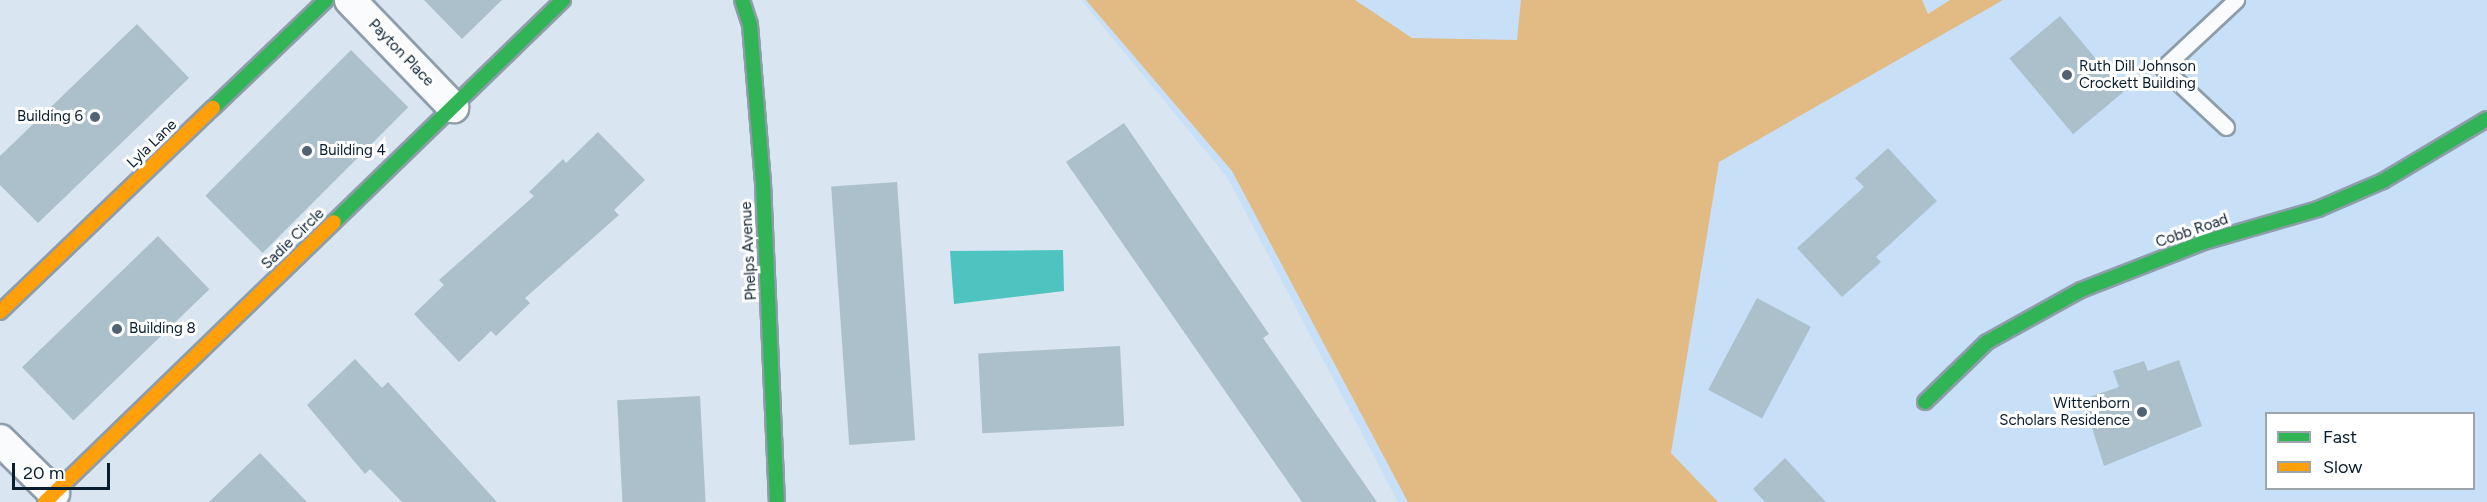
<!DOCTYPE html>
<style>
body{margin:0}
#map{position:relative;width:2487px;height:502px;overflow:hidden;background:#d9e5f0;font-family:Figtree,sans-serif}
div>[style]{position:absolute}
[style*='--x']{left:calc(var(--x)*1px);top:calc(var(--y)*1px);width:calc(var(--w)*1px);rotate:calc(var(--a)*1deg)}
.built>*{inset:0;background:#c7e0f7}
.forest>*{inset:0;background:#e2ba84}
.water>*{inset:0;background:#4dc4c0}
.building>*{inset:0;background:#acc0cb;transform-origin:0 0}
.roads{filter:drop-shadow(2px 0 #8e9daa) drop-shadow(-2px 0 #8e9daa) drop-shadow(0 2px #8e9daa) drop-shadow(0 -2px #8e9daa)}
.lane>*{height:15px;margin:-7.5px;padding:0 7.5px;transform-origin:7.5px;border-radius:7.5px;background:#f9fbfd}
.street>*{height:30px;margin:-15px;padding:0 15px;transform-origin:15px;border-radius:15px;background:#f9fbfd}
.fast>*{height:14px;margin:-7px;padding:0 7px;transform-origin:7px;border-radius:7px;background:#30b455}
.slow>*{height:14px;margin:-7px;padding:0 7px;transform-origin:7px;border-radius:7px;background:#ff9f0a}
.dots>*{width:16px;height:16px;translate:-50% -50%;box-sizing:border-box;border:3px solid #fff;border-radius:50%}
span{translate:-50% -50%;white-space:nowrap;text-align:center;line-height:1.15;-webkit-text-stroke:6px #fff;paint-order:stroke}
.street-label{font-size:15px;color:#081d2f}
.poi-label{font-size:15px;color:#081d2f}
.left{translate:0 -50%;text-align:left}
.right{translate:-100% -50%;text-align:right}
.legend{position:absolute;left:2265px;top:412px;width:210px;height:78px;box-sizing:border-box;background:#fff;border:2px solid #9ca5ac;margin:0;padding:8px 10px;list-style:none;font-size:18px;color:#081d2f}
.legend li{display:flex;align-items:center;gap:12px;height:30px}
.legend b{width:30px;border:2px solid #9ca5ac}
.scale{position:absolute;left:12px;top:463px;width:98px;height:27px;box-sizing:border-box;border:3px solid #081d2f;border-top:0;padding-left:8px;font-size:18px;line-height:21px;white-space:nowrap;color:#081d2f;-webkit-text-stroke:4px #fff;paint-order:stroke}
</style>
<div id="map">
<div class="built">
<i style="clip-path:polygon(evenodd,1081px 0,2487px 0,2487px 502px,1398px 502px,1227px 177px,1081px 0,2266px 414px,2474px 414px,2474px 488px,2266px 488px,2266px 414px)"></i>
</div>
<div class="forest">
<i style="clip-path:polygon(1086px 0,1355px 0,1412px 38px,1517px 40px,1521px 0,1922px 0,1928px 14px,1950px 0,2003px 0,1719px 162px,1671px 453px,1718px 502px,1408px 502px,1232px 171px)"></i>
</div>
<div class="water">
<i style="clip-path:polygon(1063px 250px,1064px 291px,954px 304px,950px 251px)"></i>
</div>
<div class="building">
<i style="clip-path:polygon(424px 0,502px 0,462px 39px)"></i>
<i style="left:2060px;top:16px;width:99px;height:66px;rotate:50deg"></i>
<i style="clip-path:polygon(137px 24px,189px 78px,38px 223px,0 185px,0 156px)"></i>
<i style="left:351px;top:50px;width:81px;height:206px;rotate:45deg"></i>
<i style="clip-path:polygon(1124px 123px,1269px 334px,1263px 338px,1377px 502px,1302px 502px,1066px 162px)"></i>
<i style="clip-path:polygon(598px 132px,645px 180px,614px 210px,619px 215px,525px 298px,530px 303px,496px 336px,491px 331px,459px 362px,414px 314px,444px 285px,439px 280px,534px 196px,529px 192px,563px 159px,566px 163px)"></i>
<i style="clip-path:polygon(1888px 148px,1937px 201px,1876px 257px,1881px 262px,1842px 297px,1797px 248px,1864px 187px,1855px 178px)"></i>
<i style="left:897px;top:182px;width:259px;height:66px;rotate:86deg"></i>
<i style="left:158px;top:236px;width:74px;height:189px;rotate:46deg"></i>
<i style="left:1757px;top:298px;width:61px;height:104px;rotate:28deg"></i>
<i style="left:1120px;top:346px;width:80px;height:142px;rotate:87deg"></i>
<i style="clip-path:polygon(355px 359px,382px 388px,388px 382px,497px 502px,402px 502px,370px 469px,365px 474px,307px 405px)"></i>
<i style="clip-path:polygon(2179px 360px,2202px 426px,2104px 466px,2083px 399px,2119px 387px,2113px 371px,2144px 361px,2148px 371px)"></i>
<i style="left:700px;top:396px;width:106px;height:83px;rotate:87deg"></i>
<i style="clip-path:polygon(260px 453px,307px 502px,209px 502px)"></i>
<i style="clip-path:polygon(1785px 458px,1826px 502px,1765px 502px,1753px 489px)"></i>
</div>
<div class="roads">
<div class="lane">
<i style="--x:2226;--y:127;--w:86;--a:-136.9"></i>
<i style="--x:2163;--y:68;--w:100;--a:-43"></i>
</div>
<div class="street">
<i style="--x:350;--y:0;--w:149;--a:46.1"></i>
<i style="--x:0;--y:440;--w:76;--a:44.5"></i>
</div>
<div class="fast">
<i style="--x:742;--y:0;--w:26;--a:72"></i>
<i style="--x:750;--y:25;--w:159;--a:85.3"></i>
<i style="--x:763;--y:183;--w:319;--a:87.5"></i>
<i style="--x:213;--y:108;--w:156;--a:-43.7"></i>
<i style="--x:334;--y:222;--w:319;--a:-44.1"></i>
<i style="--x:1925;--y:402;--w:86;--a:-44.1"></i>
<i style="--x:1987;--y:342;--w:107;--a:-29"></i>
<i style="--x:2081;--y:290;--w:132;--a:-21.3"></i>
<i style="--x:2204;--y:242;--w:119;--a:-16.1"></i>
<i style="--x:2318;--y:209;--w:71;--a:-23.3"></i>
<i style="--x:2383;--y:181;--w:121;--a:-30.8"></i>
</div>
<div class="slow">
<i style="--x:0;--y:312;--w:295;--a:-43.8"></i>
<i style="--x:45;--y:502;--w:402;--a:-44.1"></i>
</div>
</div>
<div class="dots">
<i style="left:2067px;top:75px;background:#516373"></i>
<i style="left:95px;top:117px;background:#516373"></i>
<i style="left:307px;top:151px;background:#516373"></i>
<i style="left:117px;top:329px;background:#516373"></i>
<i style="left:2142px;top:412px;background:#516373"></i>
</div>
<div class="street-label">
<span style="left:401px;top:53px;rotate:46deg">Payton Place</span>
<span style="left:152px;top:144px;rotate:-44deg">Lyla Lane</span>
<span style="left:2192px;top:231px;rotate:-19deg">Cobb Road</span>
<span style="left:293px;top:239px;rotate:-44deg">Sadie Circle</span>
<span style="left:749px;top:251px;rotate:-93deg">Phelps Avenue</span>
</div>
<div class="poi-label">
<span class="left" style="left:2079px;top:75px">Ruth Dill Johnson<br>Crockett Building</span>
<span class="right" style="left:83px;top:117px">Building 6</span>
<span class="left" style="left:319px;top:151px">Building 4</span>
<span class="left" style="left:129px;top:329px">Building 8</span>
<span class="right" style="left:2130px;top:412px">Wittenborn<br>Scholars Residence</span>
</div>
<ul class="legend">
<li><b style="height:8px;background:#30b455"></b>Fast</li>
<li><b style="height:8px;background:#ff9f0a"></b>Slow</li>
</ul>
<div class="scale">20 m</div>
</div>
